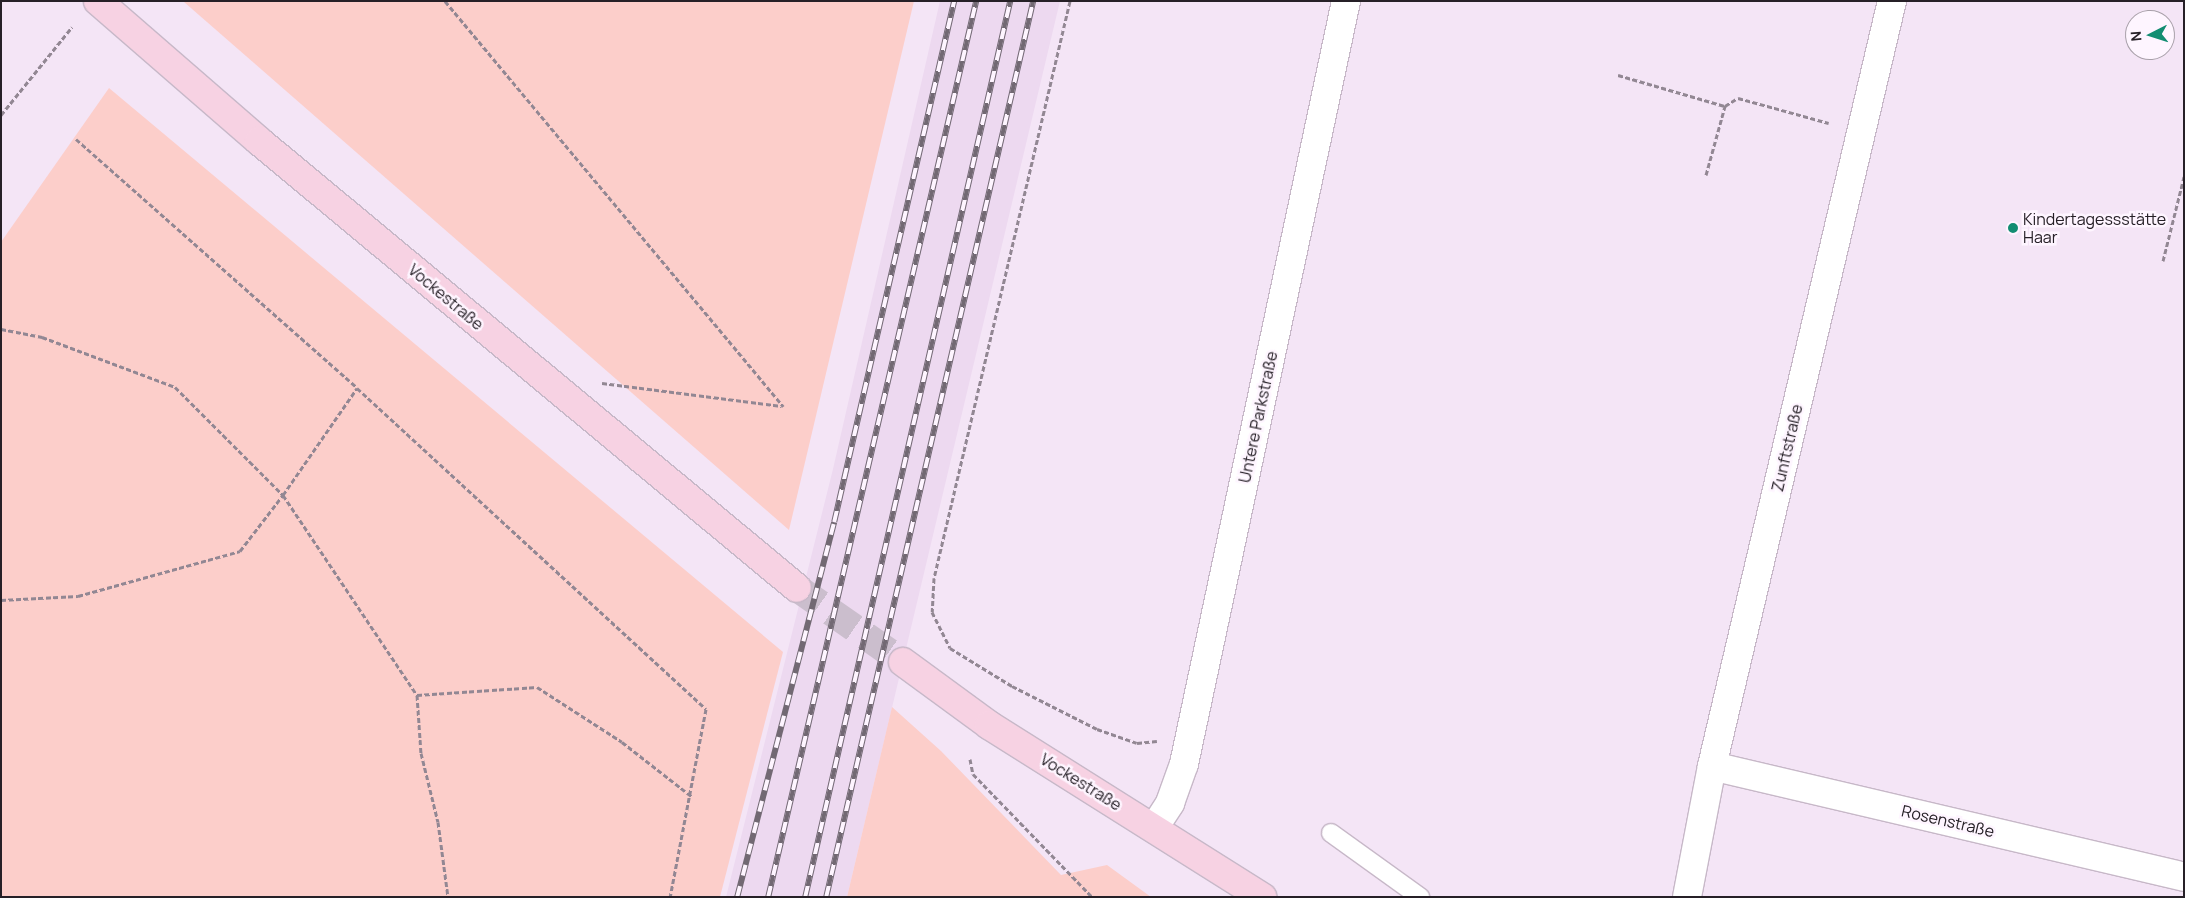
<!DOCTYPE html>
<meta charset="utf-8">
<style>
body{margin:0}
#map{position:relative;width:2185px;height:898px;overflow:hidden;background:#f4e5f6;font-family:Manrope,sans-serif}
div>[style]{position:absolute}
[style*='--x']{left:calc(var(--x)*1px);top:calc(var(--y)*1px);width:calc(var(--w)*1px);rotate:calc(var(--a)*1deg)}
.built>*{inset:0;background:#edd9f0}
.green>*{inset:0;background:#fcceca}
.secondary-tunnel>*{height:28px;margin-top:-14px;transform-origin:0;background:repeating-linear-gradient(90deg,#cbbecd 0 28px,transparent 0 42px)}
.path>*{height:3px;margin-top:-1.5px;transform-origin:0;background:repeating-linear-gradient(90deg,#928793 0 5px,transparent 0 7.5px)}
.roads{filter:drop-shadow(1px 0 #c7b8c8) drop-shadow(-1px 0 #c7b8c8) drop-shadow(0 1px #c7b8c8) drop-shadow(0 -1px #c7b8c8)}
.service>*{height:18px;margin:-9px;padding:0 9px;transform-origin:9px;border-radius:9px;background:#fff}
.minor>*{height:28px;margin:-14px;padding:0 14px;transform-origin:14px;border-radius:14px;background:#fff}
.secondary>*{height:28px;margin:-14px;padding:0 14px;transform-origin:14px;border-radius:14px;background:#f7d2e3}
.rail>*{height:5.5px;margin-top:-2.75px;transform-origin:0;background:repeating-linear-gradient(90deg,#fef5ff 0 11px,#726973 0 22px);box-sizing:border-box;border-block:1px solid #726973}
.dots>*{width:14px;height:14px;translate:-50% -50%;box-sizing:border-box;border:2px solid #fef5ff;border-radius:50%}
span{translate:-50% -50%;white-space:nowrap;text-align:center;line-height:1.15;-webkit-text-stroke:5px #fef5ff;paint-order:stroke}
.poi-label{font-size:16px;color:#262027}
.left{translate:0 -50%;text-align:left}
.street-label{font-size:16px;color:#262027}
.frame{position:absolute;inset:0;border:2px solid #262027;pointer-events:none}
.north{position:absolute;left:2125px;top:10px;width:50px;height:50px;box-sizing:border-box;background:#fef5ff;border:1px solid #a8a0a9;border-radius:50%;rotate:265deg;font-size:14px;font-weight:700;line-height:20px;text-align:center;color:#262027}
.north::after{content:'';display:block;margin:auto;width:18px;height:22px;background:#128d72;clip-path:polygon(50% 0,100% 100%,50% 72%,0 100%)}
</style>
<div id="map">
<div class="built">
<i style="clip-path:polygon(940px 1px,1060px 1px,847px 897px,726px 897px,833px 469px)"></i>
</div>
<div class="green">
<i style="clip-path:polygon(183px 1px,914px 1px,789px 530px,184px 2px)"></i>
<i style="clip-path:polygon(109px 88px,783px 652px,720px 897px,1px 897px,1px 242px)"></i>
<i style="clip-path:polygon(892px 707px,941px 751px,1061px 875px,1107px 865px,1151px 897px,847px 897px)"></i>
</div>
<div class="secondary-tunnel">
<i style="--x:797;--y:588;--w:129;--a:34.9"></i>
</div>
<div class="path">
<i style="--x:445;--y:1;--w:528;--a:50.15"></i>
<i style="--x:1070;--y:1;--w:593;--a:103.26"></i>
<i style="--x:934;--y:578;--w:34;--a:93"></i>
<i style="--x:932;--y:612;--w:40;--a:63.4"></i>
<i style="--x:950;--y:648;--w:73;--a:31.5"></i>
<i style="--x:1012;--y:686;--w:95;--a:26.8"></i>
<i style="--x:1097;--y:729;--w:42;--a:19.3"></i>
<i style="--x:1137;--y:743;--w:20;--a:-6"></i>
<i style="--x:1618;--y:75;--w:111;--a:16.2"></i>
<i style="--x:1725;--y:106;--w:15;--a:-32"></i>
<i style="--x:1738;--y:98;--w:94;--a:15.4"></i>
<i style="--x:1;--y:115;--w:113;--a:-51.1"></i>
<i style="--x:76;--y:139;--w:375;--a:41.5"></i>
<i style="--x:357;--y:388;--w:474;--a:42.6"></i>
<i style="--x:706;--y:709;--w:191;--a:100.8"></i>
<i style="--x:1706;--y:175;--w:72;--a:-74.6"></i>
<i style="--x:2163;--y:261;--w:87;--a:-76"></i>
<i style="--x:1;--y:329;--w:42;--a:11"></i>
<i style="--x:42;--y:337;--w:142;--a:20.6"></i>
<i style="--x:175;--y:387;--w:153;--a:45"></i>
<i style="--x:283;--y:495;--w:241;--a:56.2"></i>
<i style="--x:417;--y:695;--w:120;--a:-3.8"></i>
<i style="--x:537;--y:687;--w:101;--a:32.9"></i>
<i style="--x:622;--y:742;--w:88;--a:38"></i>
<i style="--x:602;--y:383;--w:181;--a:7.3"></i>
<i style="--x:1;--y:600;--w:77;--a:-3"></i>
<i style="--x:78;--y:596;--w:168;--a:-15.5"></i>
<i style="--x:240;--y:551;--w:71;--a:-52.5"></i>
<i style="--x:283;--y:495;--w:130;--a:-55.3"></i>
<i style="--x:417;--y:695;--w:58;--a:86.1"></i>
<i style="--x:421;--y:753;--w:71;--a:76.2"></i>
<i style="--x:438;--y:822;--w:76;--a:82.4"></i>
<i style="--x:970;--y:759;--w:15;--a:79"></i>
<i style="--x:973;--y:774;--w:171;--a:45.9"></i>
</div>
<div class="roads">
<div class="service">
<i style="--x:1331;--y:833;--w:110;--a:35.7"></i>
</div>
<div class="minor">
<i style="--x:1712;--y:766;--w:485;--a:13.2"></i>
<i style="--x:1154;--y:828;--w:30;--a:-57"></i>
<i style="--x:1170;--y:803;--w:41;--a:-70.3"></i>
<i style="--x:1184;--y:764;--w:780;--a:-78.01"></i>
<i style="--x:1687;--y:897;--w:133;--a:-79.2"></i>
<i style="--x:1712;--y:766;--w:786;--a:-76.76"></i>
</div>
<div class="secondary">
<i style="--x:98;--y:1;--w:213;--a:41"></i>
<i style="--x:259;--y:141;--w:699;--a:39.72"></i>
<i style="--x:903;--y:662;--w:107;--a:36.2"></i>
<i style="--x:989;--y:725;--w:323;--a:32.2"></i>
</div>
</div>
<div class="rail">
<i style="--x:737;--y:897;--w:387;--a:-75.5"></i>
<i style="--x:834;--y:522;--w:535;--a:-77.03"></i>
<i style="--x:768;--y:897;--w:920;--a:-76.93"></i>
<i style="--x:805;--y:897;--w:919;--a:-77.11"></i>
<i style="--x:826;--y:897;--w:920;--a:-76.99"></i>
</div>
<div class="dots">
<i style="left:2013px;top:228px;background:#128d72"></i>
</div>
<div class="poi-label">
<span class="left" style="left:2023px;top:228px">Kindertagessstätte<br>Haar</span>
</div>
<div class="street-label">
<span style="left:446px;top:297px;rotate:40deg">Vockestraße</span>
<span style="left:1258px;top:417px;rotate:-78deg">Untere Parkstraße</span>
<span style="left:1787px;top:448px;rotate:-77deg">Zunftstraße</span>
<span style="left:1081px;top:782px;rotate:32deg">Vockestraße</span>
<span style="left:1948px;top:821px;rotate:13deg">Rosenstraße</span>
</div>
<div class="frame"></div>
<div class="north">N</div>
</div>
